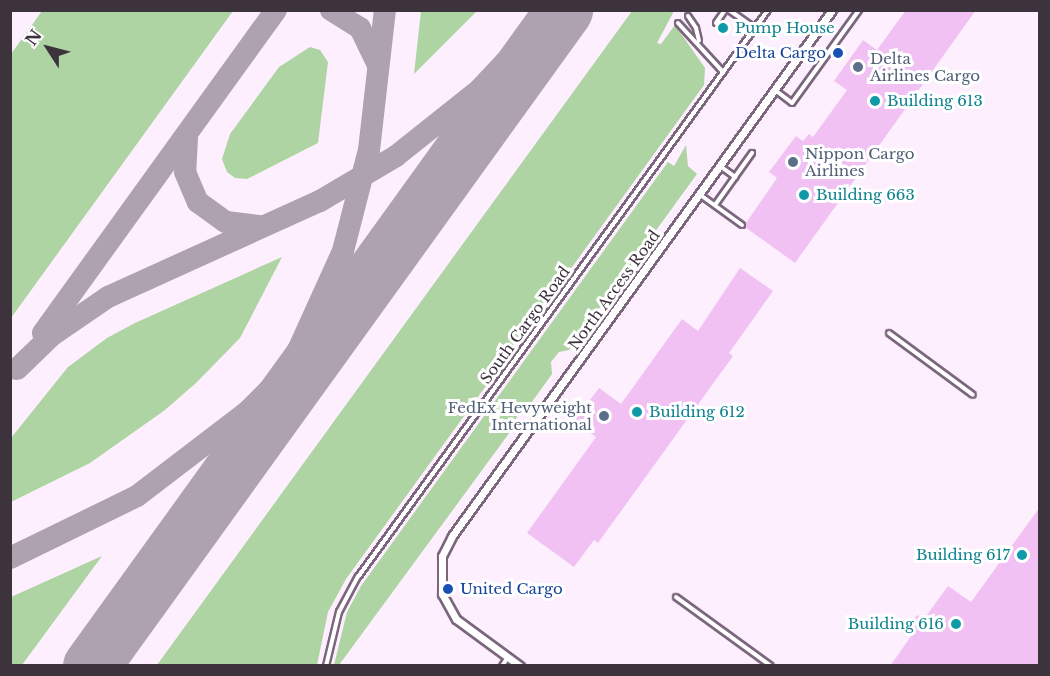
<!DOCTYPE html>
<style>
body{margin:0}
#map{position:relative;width:1050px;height:676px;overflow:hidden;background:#fdeffe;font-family:"Libre Baskerville",serif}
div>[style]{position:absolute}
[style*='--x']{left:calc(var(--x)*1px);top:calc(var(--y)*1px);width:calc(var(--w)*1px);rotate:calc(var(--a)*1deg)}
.green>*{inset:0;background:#aed4a3}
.taxiway>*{height:22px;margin:-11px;padding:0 11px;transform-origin:11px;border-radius:11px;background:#aea2b0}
.runway>*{height:57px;margin:-28.5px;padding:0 28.5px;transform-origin:28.5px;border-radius:28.5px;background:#aea2b0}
.building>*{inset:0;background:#f1c1f4}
.roads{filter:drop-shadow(2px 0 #7b667d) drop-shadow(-2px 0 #7b667d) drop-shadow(0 2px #7b667d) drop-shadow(0 -2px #7b667d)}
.service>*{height:4px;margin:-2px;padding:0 2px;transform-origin:2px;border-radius:2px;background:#fff}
.minor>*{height:7px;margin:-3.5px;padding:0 3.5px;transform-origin:3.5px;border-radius:3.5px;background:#fff}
.dots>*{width:16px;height:16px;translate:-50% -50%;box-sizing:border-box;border:3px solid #fff;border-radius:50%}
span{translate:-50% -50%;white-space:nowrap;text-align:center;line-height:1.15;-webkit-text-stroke:6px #fff;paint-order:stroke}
.culture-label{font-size:15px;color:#0d838f}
.left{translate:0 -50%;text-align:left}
.right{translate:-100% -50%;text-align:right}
.transit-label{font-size:15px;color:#164399}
.service-label{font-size:15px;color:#4e5e75}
.street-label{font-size:15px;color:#3c333d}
.frame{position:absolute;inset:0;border:12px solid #3c333d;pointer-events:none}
.north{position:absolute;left:18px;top:18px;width:60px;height:60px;-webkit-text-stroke:4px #fff;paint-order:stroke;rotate:306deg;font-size:16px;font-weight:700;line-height:24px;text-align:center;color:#3c333d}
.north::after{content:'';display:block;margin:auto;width:21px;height:27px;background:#3c333d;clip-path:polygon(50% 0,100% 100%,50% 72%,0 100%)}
</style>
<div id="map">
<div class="green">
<i style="clip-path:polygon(421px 10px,477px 11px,414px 74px,421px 11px)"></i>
<i style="clip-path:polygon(42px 11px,233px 11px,11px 318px,11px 54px)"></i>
<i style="clip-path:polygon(632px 11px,674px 11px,657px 43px,661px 44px,675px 25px,705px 68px,704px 85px,346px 579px,328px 612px,317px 665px,157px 665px)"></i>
<i style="clip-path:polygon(310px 47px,320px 50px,328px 62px,318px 143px,247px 179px,235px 178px,227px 172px,222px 159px,230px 134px,279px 67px)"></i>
<i style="clip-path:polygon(686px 145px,688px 166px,697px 174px,569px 350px,559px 352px,551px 362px,552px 374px,529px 406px,520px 408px,513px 428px,339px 665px,334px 665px,347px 612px,361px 586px,668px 162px,674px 166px)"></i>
<i style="clip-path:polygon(282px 257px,240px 338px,196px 383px,165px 410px,90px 463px,11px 502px,11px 438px,68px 367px,107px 338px,135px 323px)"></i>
<i style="clip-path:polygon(102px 556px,22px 665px,11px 665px,11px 597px)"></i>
</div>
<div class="taxiway">
<i style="--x:331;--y:10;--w:34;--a:32"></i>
<i style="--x:360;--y:28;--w:39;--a:64"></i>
<i style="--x:187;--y:138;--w:34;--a:93"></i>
<i style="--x:185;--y:172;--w:33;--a:67"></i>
<i style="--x:198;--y:202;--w:34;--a:36"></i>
<i style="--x:226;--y:222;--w:34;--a:7"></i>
<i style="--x:43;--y:333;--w:398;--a:-54.2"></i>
<i style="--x:307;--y:348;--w:120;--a:-49.4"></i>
<i style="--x:17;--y:369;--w:47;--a:-44.1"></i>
<i style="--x:51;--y:336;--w:69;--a:-34.4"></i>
<i style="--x:108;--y:297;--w:233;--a:-24.4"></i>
<i style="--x:320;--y:201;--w:88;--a:-30.6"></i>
<i style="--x:396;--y:156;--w:106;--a:-38.5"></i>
<i style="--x:479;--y:90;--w:110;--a:-46.8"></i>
<i style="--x:200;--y:513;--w:110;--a:-56.9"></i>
<i style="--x:260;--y:421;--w:59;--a:-60.4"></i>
<i style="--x:289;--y:370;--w:131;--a:-65.6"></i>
<i style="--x:343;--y:251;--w:104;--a:-75.6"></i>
<i style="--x:369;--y:150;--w:141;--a:-83.5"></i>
<i style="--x:10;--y:558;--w:141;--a:-26"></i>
<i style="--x:137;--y:496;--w:140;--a:-37.4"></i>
<i style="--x:248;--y:411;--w:30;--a:-45"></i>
</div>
<div class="runway">
<i style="--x:91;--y:666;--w:809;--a:-54.21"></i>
</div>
<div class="building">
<i style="clip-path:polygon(906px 10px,976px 10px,795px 263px,745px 227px,746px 223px,777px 178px,769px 172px,796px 136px,803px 141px,809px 134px,813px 137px,847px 90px,834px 81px,863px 40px,877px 50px)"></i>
<i style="clip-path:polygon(740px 268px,773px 291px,729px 353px,733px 356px,598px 543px,594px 540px,574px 567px,527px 533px,596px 437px,574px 421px,599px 388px,621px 404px,682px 319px,698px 331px)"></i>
<i style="clip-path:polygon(1040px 507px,1040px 666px,890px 666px,914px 632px,907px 628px,917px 615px,924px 619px,948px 586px,971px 602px)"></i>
</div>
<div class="roads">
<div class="service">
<i style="--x:729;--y:10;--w:32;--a:35"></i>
<i style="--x:688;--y:16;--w:14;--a:56"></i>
<i style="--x:696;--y:28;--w:13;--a:77"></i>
<i style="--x:678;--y:23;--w:67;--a:47.4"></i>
<i style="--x:716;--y:23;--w:16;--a:-55"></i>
<i style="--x:775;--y:90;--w:21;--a:37"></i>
<i style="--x:792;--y:103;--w:115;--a:-54.2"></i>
<i style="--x:720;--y:166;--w:19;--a:36"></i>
<i style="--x:699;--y:194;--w:53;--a:35.8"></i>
<i style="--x:715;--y:205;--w:64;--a:-54.6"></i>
<i style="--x:889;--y:333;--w:104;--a:36.4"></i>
<i style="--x:676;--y:597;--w:117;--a:36"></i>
<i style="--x:326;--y:666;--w:56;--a:-76.5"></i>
<i style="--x:339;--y:612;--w:40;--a:-62"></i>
<i style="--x:358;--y:577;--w:700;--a:-54.13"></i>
<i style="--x:502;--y:666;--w:11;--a:-56"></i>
</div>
<div class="minor">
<i style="--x:520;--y:666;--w:79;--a:-143.7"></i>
<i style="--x:456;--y:619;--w:29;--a:-119"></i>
<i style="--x:442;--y:594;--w:38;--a:-90"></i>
<i style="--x:442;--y:556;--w:22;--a:-63"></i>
<i style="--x:452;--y:536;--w:649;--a:-54.15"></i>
</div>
</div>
<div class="dots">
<i style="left:723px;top:28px;background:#0f9aa8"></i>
<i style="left:838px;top:53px;background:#1a4fb4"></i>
<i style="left:858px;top:67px;background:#5c6f8a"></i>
<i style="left:875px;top:101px;background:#0f9aa8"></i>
<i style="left:793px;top:162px;background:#5c6f8a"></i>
<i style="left:804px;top:195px;background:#0f9aa8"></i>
<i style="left:637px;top:412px;background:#0f9aa8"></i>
<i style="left:604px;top:416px;background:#5c6f8a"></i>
<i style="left:1022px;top:555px;background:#0f9aa8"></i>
<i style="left:448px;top:589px;background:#1a4fb4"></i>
<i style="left:956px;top:624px;background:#0f9aa8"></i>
</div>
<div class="culture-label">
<span class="left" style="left:735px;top:28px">Pump House</span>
<span class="left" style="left:887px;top:101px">Building 613</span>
<span class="left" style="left:816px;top:195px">Building 663</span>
<span class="left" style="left:649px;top:412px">Building 612</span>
<span class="right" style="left:1010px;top:555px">Building 617</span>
<span class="right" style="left:944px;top:624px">Building 616</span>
</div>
<div class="transit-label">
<span class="right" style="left:826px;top:53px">Delta Cargo</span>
<span class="left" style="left:460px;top:589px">United Cargo</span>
</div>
<div class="service-label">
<span class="left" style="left:870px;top:67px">Delta<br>Airlines Cargo</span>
<span class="left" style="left:805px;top:162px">Nippon Cargo<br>Airlines</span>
<span class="right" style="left:592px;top:416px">FedEx Hevyweight<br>International</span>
</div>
<div class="street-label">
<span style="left:614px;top:290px;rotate:-54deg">North Access Road</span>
<span style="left:525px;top:325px;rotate:-54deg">South Cargo Road</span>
</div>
<div class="frame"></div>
<div class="north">N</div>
</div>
